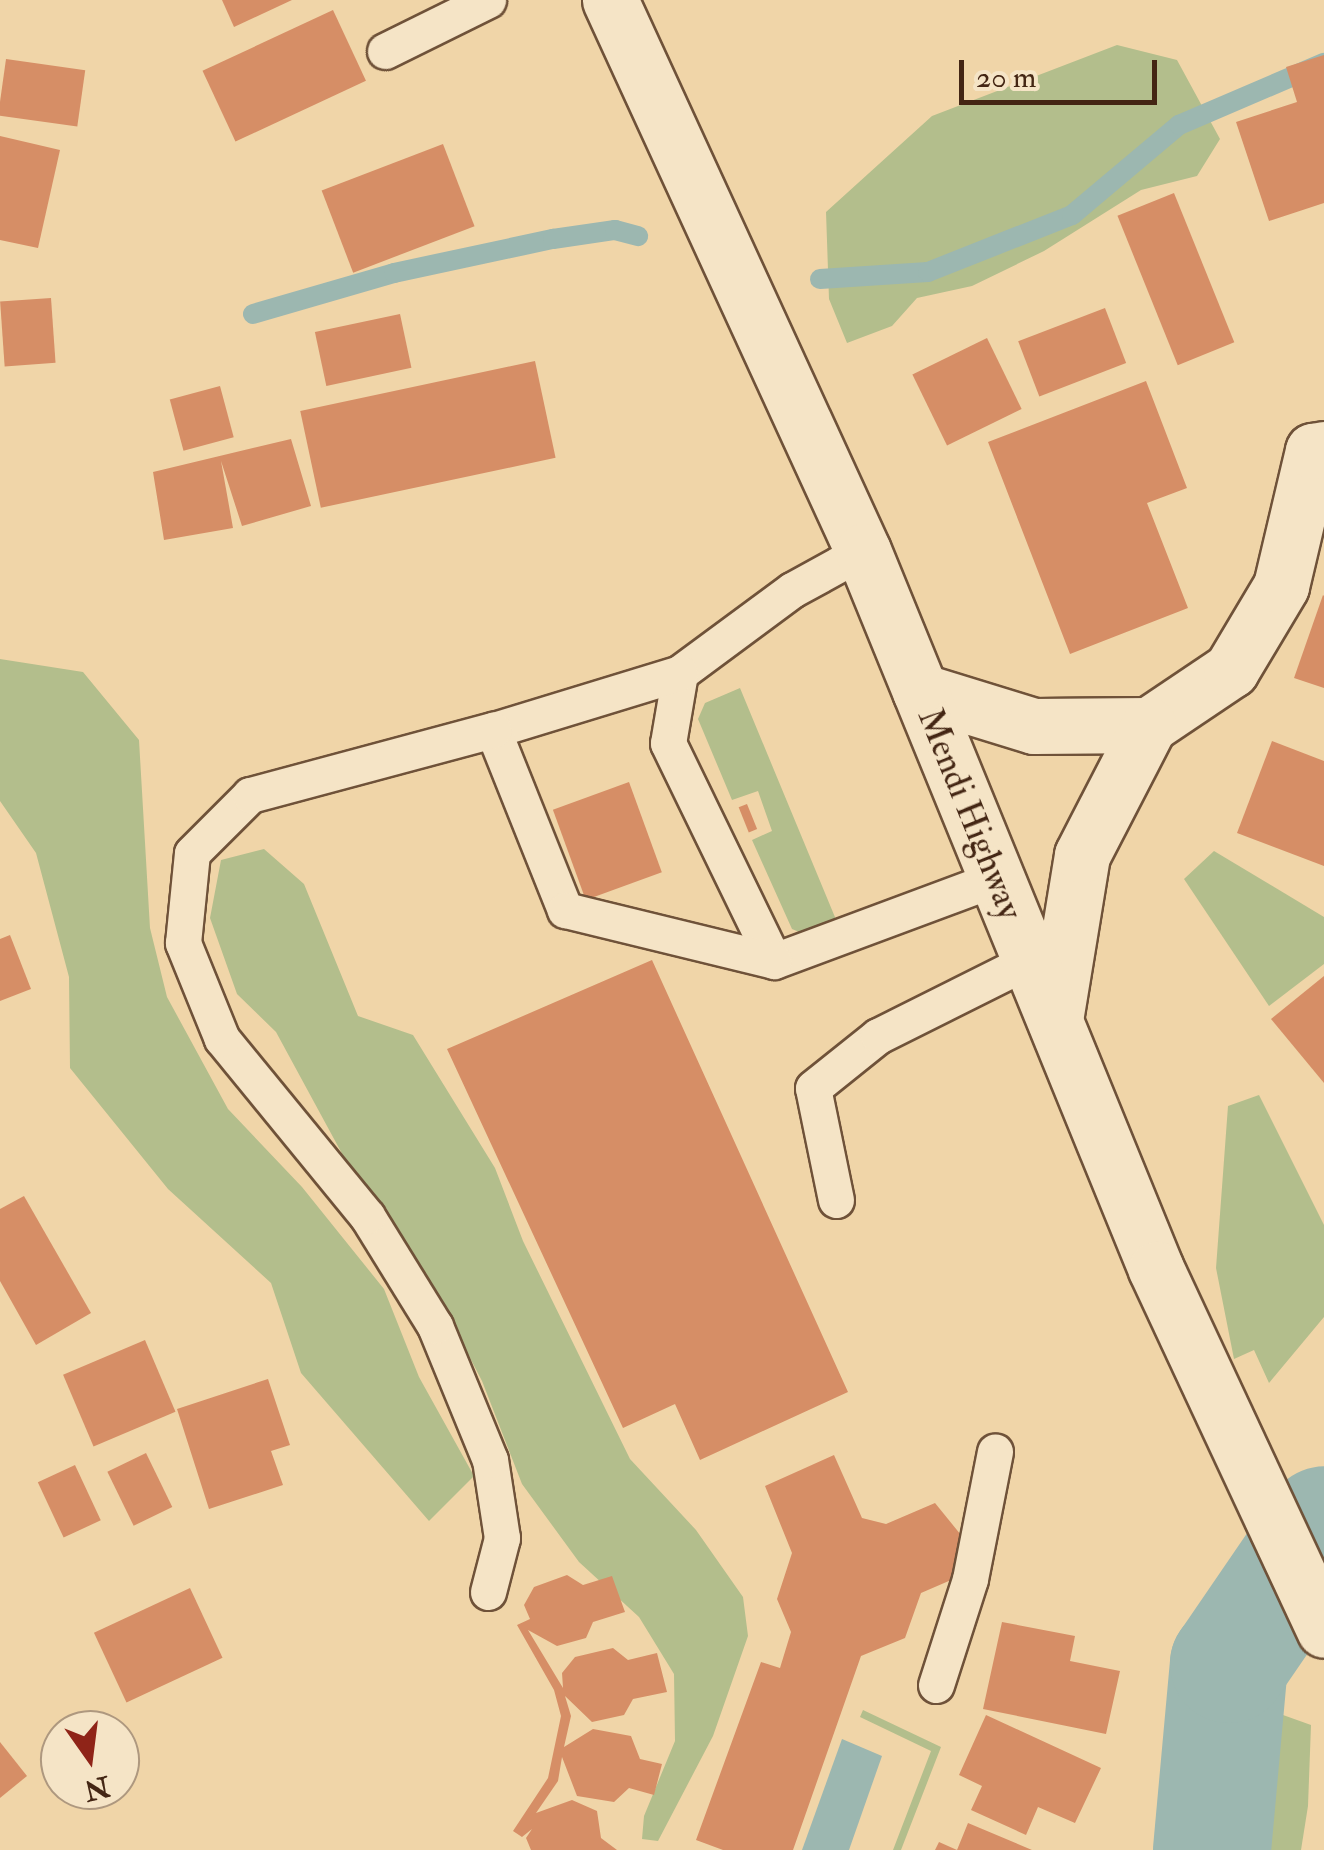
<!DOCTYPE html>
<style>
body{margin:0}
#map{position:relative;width:1324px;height:1850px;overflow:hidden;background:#f0d5a8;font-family:"IM FELL Double Pica",serif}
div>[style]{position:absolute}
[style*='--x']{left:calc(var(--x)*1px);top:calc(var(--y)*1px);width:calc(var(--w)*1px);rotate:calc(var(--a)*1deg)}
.green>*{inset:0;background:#b3be8c}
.water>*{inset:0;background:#9cb7b0}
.stream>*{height:20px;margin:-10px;padding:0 10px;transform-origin:10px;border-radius:10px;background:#9cb7b0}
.river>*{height:118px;margin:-59px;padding:0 59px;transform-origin:59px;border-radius:59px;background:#9cb7b0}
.building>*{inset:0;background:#d68e66;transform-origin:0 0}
.roads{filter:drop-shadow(2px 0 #6f5239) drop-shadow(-2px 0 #6f5239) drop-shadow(0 2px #6f5239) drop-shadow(0 -2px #6f5239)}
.service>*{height:35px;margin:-17.5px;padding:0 17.5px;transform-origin:17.5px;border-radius:17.5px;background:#f5e4c6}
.minor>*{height:55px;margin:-27.5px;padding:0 27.5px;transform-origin:27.5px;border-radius:27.5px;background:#f5e4c6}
.secondary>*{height:55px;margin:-27.5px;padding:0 27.5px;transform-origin:27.5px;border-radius:27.5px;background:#f5e4c6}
span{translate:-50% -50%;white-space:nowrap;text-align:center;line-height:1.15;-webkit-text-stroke:8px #f5e4c6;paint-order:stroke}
.street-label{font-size:35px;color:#442614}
.north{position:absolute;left:40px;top:1710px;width:100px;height:100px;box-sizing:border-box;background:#f5e4c6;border:2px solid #ae987f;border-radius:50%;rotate:166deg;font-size:28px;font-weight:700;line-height:40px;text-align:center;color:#442614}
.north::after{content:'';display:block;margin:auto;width:35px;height:45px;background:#8f2418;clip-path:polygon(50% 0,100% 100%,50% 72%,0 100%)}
.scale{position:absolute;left:959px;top:60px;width:198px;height:45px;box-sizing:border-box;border:5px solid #442614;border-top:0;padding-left:12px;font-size:30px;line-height:35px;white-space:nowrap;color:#442614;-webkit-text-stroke:8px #f5e4c6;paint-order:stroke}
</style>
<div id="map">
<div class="green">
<i style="clip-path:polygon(1117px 45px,1177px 60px,1220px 139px,1197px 176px,1141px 190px,1044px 251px,972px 286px,917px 298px,892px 326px,847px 343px,829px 299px,826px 212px,932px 116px)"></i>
<i style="clip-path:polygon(0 659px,83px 672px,139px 740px,150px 928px,167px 997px,228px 1109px,302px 1187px,384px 1289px,419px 1377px,474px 1476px,429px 1521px,301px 1373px,271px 1283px,168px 1189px,70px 1068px,69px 977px,36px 853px,0 801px)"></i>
<i style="clip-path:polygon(740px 688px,837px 922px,804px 934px,792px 929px,752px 840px,772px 831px,758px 791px,732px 800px,698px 719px,705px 703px)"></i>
<i style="clip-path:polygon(264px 849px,304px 884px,358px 1016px,413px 1035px,495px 1168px,523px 1241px,630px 1459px,696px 1530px,743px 1597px,748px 1636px,713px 1736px,658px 1841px,642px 1839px,644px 1816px,675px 1741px,674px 1674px,639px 1617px,579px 1562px,522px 1484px,482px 1381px,428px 1277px,346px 1161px,276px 1032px,237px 994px,210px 918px,221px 860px)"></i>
<i style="clip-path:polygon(1214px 851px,1324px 917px,1324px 964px,1269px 1006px,1184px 879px)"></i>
<i style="clip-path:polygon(1259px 1095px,1324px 1225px,1324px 1317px,1269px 1383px,1254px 1350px,1234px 1359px,1216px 1268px,1228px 1106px)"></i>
<i style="clip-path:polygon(863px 1710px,941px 1747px,901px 1850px,893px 1850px,931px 1751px,860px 1717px)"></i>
<i style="clip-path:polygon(1283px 1715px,1311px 1725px,1308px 1806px,1301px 1850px,1264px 1850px)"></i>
</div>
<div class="water">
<i style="clip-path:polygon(842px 1739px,882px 1756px,849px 1850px,802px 1850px)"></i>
</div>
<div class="stream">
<i style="--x:820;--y:279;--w:108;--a:-3.7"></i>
<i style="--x:928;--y:272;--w:155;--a:-21.6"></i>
<i style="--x:1072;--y:215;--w:140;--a:-40.1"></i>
<i style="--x:1179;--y:125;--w:158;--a:-23.2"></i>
<i style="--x:253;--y:314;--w:147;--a:-16.2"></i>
<i style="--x:394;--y:273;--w:163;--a:-12.1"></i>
<i style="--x:553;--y:239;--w:63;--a:-8.3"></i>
<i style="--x:615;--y:230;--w:24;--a:15"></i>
</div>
<div class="river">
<i style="--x:1212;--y:1850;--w:187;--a:-84.8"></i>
<i style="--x:1229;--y:1664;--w:168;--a:-55.6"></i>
</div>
<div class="building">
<i style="clip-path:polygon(222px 0,292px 0,234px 27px)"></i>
<i style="left:333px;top:10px;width:78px;height:144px;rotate:65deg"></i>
<i style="clip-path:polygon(1324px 55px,1324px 203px,1269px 221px,1236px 122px,1297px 102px,1286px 67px)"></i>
<i style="left:6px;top:59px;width:80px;height:57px;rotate:8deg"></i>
<i style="clip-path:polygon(0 136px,60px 150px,38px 248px,0 240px)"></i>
<i style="left:443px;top:144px;width:88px;height:130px;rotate:69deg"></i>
<i style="left:1174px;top:193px;width:161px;height:61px;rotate:68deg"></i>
<i style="left:51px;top:298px;width:65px;height:51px;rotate:86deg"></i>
<i style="left:1105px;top:308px;width:59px;height:93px;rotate:69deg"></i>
<i style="left:400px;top:314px;width:55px;height:87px;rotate:78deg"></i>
<i style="left:987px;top:338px;width:79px;height:83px;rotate:64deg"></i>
<i style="left:535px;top:361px;width:99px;height:240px;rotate:78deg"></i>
<i style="clip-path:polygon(1146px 381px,1187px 488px,1147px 503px,1188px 608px,1070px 654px,988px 442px)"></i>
<i style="left:220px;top:386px;width:53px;height:52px;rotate:75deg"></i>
<i style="clip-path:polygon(291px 439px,311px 506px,242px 526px,221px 461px,233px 528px,164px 540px,153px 472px)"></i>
<i style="clip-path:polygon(1323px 595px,1324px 596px,1324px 688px,1294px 678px)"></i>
<i style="clip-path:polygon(1272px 741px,1324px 761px,1324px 866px,1237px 833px)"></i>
<i style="left:629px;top:782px;width:96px;height:81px;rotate:70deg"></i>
<i style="left:747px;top:804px;width:27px;height:9px;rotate:68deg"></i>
<i style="clip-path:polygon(10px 935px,31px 989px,0 1001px,0 939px)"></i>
<i style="clip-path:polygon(652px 960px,848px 1392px,700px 1460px,675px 1404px,623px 1428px,447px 1049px)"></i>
<i style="clip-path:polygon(1324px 976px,1324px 1083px,1271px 1019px)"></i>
<i style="clip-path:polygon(24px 1196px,91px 1313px,36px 1345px,0 1281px,0 1209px)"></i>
<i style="left:145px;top:1340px;width:78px;height:89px;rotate:67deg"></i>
<i style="clip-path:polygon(268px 1379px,290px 1445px,271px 1451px,283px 1485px,209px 1509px,177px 1409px)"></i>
<i style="left:146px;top:1453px;width:60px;height:43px;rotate:64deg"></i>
<i style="clip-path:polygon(834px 1455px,862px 1518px,886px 1524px,935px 1503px,961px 1535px,958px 1577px,921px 1593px,905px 1638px,861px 1656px,793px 1850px,723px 1850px,696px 1840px,761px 1662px,780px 1668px,791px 1632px,777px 1599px,792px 1553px,765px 1486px)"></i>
<i style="left:75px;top:1465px;width:61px;height:41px;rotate:65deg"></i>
<i style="clip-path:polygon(567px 1575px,583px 1585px,612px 1576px,625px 1612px,593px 1622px,586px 1638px,557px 1646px,528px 1630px,563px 1688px,562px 1673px,575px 1657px,613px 1648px,628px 1660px,657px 1653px,667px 1692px,633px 1699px,624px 1715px,592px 1722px,565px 1696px,571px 1716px,564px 1747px,593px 1729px,631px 1736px,640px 1759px,662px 1764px,654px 1795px,629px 1788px,614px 1802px,577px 1796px,562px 1757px,558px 1781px,536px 1813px,572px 1800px,597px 1811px,601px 1838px,617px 1850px,531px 1850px,526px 1838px,532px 1829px,522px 1837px,513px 1831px,548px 1778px,561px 1716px,554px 1690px,517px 1625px,530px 1619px,524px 1605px,534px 1587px)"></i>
<i style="left:190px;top:1588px;width:77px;height:106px;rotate:65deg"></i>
<i style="clip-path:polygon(1002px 1622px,1075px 1636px,1070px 1661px,1120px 1671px,1106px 1734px,983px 1709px)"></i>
<i style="clip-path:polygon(986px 1715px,1101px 1768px,1075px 1823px,1038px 1807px,1026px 1835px,971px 1810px,982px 1786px,959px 1775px)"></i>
<i style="clip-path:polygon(0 1742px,27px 1776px,0 1798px)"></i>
<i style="clip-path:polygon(968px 1823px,1032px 1850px,935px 1850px,939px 1842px,957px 1850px)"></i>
</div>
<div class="roads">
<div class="service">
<i style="--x:385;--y:51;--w:115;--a:-26.3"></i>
<i style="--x:863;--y:551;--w:81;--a:151.2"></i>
<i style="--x:792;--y:590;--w:139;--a:143.5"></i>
<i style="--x:680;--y:673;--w:71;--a:99.7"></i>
<i style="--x:668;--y:743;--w:242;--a:64.1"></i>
<i style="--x:774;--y:961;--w:236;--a:-20.4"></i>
<i style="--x:680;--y:673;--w:195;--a:163"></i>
<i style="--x:493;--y:730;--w:194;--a:68.2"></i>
<i style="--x:565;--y:910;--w:215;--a:13.7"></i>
<i style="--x:836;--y:1200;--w:114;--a:-101.6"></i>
<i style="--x:813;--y:1088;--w:83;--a:-38.7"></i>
<i style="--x:878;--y:1036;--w:170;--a:-26.6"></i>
<i style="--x:488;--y:1592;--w:56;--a:-75.5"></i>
<i style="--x:502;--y:1538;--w:79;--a:-98.7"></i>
<i style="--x:490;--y:1460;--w:145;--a:-112.3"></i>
<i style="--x:435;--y:1326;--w:129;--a:-121.7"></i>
<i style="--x:367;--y:1216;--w:229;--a:-129.3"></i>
<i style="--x:222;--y:1039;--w:104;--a:-112.1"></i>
<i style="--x:183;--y:943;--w:90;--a:-84.3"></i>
<i style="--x:192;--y:853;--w:82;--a:-45"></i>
<i style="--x:250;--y:795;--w:252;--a:-15"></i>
<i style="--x:936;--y:1685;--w:111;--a:-72.2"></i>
<i style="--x:970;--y:1579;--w:130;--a:-78.9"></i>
</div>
<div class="minor">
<i style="--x:920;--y:691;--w:119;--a:17.1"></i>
<i style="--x:1034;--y:726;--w:115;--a:-0.5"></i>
<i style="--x:1149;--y:725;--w:99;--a:-33.9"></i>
<i style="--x:1231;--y:670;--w:98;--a:-59.2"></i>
<i style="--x:1281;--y:586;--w:139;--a:-76.7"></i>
<i style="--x:1313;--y:451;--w:11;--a:-10"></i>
<i style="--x:1055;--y:1020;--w:167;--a:-80.7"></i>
<i style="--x:1082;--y:855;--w:146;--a:-62.7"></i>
</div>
<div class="secondary">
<i style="--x:610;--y:0;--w:606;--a:65.34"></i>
<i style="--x:863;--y:551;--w:775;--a:67.8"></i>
<i style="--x:1156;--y:1269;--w:398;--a:65"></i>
</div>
</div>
<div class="street-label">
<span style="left:970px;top:814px;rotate:68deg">Mendi Highway</span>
</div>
<div class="north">N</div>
<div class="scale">20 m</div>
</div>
